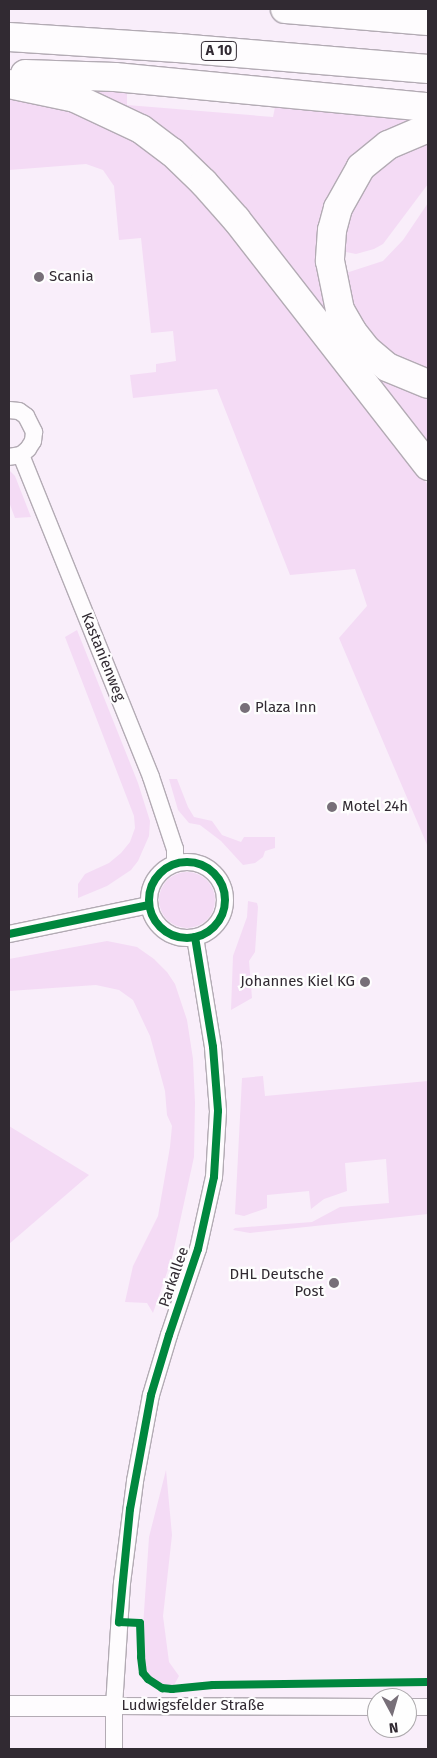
<!DOCTYPE html>
<meta charset="utf-8">
<style>
body{margin:0}
#map{position:relative;width:437px;height:1758px;overflow:hidden;background:#f9eefa;font-family:"Fira Sans",sans-serif}
div>[style]{position:absolute}
[style*='--x']{left:calc(var(--x)*1px);top:calc(var(--y)*1px);width:calc(var(--w)*1px);rotate:calc(var(--a)*1deg)}
.green>*{inset:0;background:#f4dbf5}
.round{border-radius:50%}
.roads{filter:drop-shadow(1px 0 #b3abb4) drop-shadow(-1px 0 #b3abb4) drop-shadow(0 1px #b3abb4) drop-shadow(0 -1px #b3abb4)}
.minor>*{height:16px;margin:-8px;padding:0 8px;transform-origin:8px;border-radius:8px;background:#fefcfe}
.minor>.ring{margin:-8px;padding:0;box-sizing:content-box;background:none;border:16px solid #fefcfe;border-radius:50%}
.tertiary>*{height:20px;margin:-10px;padding:0 10px;transform-origin:10px;border-radius:10px;background:#fefcfe}
.motorway>*{height:28px;margin:-14px;padding:0 14px;transform-origin:14px;border-radius:14px;background:#fefcfe}
.cycleway>*{height:8px;margin:-4px;padding:0 4px;transform-origin:4px;border-radius:4px;background:#00873e}
.cycleway>.ring{margin:-4px;padding:0;box-sizing:content-box;background:none;border:8px solid #00873e;border-radius:50%}
.dots>*{width:14px;height:14px;translate:-50% -50%;box-sizing:border-box;border:2px solid #fefefe;border-radius:50%}
span{translate:-50% -50%;white-space:nowrap;text-align:center;line-height:1.15;-webkit-text-stroke:4.5px #fefefe;paint-order:stroke}
.shield-label span{padding:1px 4px;background:#fefefe;border:1px solid;border-radius:4px;-webkit-text-stroke-width:0}
.shield-label{font-size:14px;color:#312a32;font-weight:700}
.poi-label{font-size:15px;color:#312a32}
.left{translate:0 -50%;text-align:left}
.right{translate:-100% -50%;text-align:right}
.street-label{font-size:15px;color:#312a32}
.frame{position:absolute;inset:0;border:10px solid #312a32;pointer-events:none}
.north{position:absolute;left:367px;top:1688px;width:50px;height:50px;box-sizing:border-box;background:#fefefe;border:1px solid #aca9ac;border-radius:50%;rotate:174deg;font-size:14px;font-weight:700;line-height:20px;text-align:center;color:#312a32}
.north::after{content:'';display:block;margin:auto;width:18px;height:22px;background:#776f78;clip-path:polygon(50% 0,100% 100%,50% 72%,0 100%)}
</style>
<div id="map">
<div class="green">
<i style="clip-path:polygon(96px 89px,127px 91px,127px 105px,273px 117px,276px 102px,428px 115px,366px 156px,328px 293px,428px 393px,428px 449px,238px 205px,96px 94px)"></i>
<i style="clip-path:polygon(9px 95px,52px 103px,95px 118px,128px 135px,164px 161px,217px 215px,428px 485px,428px 847px,339px 638px,367px 606px,355px 569px,290px 575px,217px 389px,133px 398px,130px 375px,156px 372px,156px 364px,176px 361px,173px 331px,151px 333px,141px 238px,119px 240px,114px 186px,103px 170px,86px 164px,9px 170px)"></i>
<i style="clip-path:polygon(428px 135px,428px 184px,383px 244px,374px 249px,356px 254px,346px 252px,342px 247px,343px 217px,369px 173px)"></i>
<i style="clip-path:polygon(428px 203px,428px 379px,420px 377px,359px 329px,342px 279px,346px 273px,383px 261px,403px 240px)"></i>
<i style="clip-path:polygon(9px 470px,15px 476px,31px 517px,15px 518px,9px 502px)"></i>
<i style="clip-path:polygon(77px 630px,138px 783px,150px 821px,149px 836px,138px 861px,131px 870px,107px 886px,78px 898px,78px 884px,85px 874px,109px 863px,121px 853px,130px 842px,135px 828px,134px 816px,65px 637px)"></i>
<i style="clip-path:polygon(169px 779px,177px 779px,188px 807px,194px 817px,212px 821px,222px 835px,241px 842px,244px 837px,275px 837px,275px 848px,265px 851px,263px 857px,255px 863px,243px 865px,221px 841px,200px 825px,189px 823px,178px 810px)"></i>
<i class="round" style="left:159px;top:872px;width:56px;height:56px"></i>
<i style="clip-path:polygon(248px 901px,257px 903px,258px 907px,255px 952px,249px 961px,252px 998px,231px 1010px,233px 956px,247px 917px)"></i>
<i style="clip-path:polygon(107px 941px,137px 947px,154px 959px,167px 972px,175px 984px,187px 1020px,193px 1059px,195px 1103px,194px 1157px,172px 1258px,153px 1313px,147px 1303px,125px 1302px,133px 1266px,158px 1216px,170px 1147px,172px 1126px,167px 1115px,165px 1091px,150px 1036px,133px 1000px,119px 990px,96px 985px,9px 991px,9px 959px)"></i>
<i style="clip-path:polygon(263px 1076px,265px 1096px,428px 1081px,428px 1214px,250px 1233px,233px 1230px,235px 1228px,312px 1222px,340px 1207px,389px 1203px,386px 1159px,345px 1163px,347px 1191px,324px 1199px,311px 1209px,309px 1191px,267px 1195px,267px 1208px,244px 1216px,235px 1214px,242px 1078px)"></i>
<i style="clip-path:polygon(9px 1126px,89px 1175px,9px 1244px)"></i>
<i style="clip-path:polygon(166px 1470px,172px 1535px,163px 1616px,169px 1662px,179px 1676px,174px 1685px,167px 1685px,157px 1683px,150px 1676px,145px 1667px,143px 1627px,149px 1537px)"></i>
</div>
<div class="roads">
<div class="minor">
<i style="--x:9;--y:410;--w:10;--a:6"></i>
<i style="--x:19;--y:411;--w:9;--a:36"></i>
<i style="--x:26;--y:416;--w:18;--a:63"></i>
<i style="--x:34;--y:432;--w:9;--a:96"></i>
<i style="--x:33;--y:441;--w:9;--a:122"></i>
<i style="--x:28;--y:449;--w:9;--a:139"></i>
<i style="--x:21;--y:455;--w:12;--a:171"></i>
<i style="--x:21;--y:455;--w:347;--a:68"></i>
<i style="--x:151;--y:777;--w:76;--a:71.6"></i>
<i style="--x:175;--y:849;--w:14;--a:90"></i>
<i class="ring" style="left:149px;top:862px;width:60px;height:60px"></i>
<i style="--x:9;--y:934;--w:143;--a:-11.7"></i>
<i style="--x:114;--y:1706;--w:263;--a:0.2"></i>
<i style="--x:407;--y:1707;--w:21;--a:0"></i>
<i style="--x:114;--y:1749;--w:43;--a:-90"></i>
<i style="--x:114;--y:1706;--w:123;--a:-86.3"></i>
<i style="--x:122;--y:1583;--w:103;--a:-82.7"></i>
<i style="--x:135;--y:1481;--w:87;--a:-79.5"></i>
<i style="--x:151;--y:1395;--w:63;--a:-73.3"></i>
<i style="--x:169;--y:1335;--w:91;--a:-71.4"></i>
<i style="--x:198;--y:1249;--w:74;--a:-77.5"></i>
<i style="--x:214;--y:1177;--w:66;--a:-86.5"></i>
<i style="--x:218;--y:1111;--w:64;--a:-94.5"></i>
<i style="--x:213;--y:1047;--w:111;--a:-99.3"></i>
</div>
<div class="tertiary">
<i style="--x:9;--y:1706;--w:105;--a:0"></i>
</div>
<div class="motorway">
<i style="--x:285;--y:9;--w:144;--a:4.8"></i>
<i style="--x:9;--y:37;--w:169;--a:3.7"></i>
<i style="--x:178;--y:48;--w:251;--a:4.8"></i>
<i style="--x:25;--y:74;--w:90;--a:1.9"></i>
<i style="--x:115;--y:77;--w:314;--a:5.5"></i>
<i style="--x:9;--y:84;--w:67;--a:12"></i>
<i style="--x:75;--y:98;--w:73;--a:25.2"></i>
<i style="--x:141;--y:129;--w:39;--a:37"></i>
<i style="--x:172;--y:152;--w:45;--a:44.1"></i>
<i style="--x:204;--y:183;--w:48;--a:48.4"></i>
<i style="--x:236;--y:219;--w:313;--a:52.1"></i>
<i style="--x:428;--y:128;--w:43;--a:157"></i>
<i style="--x:388;--y:145;--w:35;--a:141"></i>
<i style="--x:361;--y:167;--w:47;--a:119.3"></i>
<i style="--x:338;--y:208;--w:23;--a:105"></i>
<i style="--x:332;--y:230;--w:31;--a:94"></i>
<i style="--x:330;--y:261;--w:50;--a:78.5"></i>
<i style="--x:340;--y:310;--w:24;--a:60"></i>
<i style="--x:352;--y:331;--w:24;--a:52"></i>
<i style="--x:367;--y:350;--w:26;--a:40"></i>
<i style="--x:387;--y:367;--w:44;--a:22.5"></i>
</div>
</div>
<div class="cycleway">
<i class="ring" style="left:149px;top:862px;width:68px;height:68px"></i>
<i style="--x:9;--y:934;--w:143;--a:-11.7"></i>
<i style="--x:195;--y:937;--w:111;--a:80.7"></i>
<i style="--x:213;--y:1047;--w:64;--a:85.5"></i>
<i style="--x:218;--y:1111;--w:66;--a:93.5"></i>
<i style="--x:214;--y:1177;--w:74;--a:102.5"></i>
<i style="--x:198;--y:1249;--w:91;--a:108.6"></i>
<i style="--x:169;--y:1335;--w:63;--a:106.7"></i>
<i style="--x:151;--y:1395;--w:116;--a:100.4"></i>
<i style="--x:130;--y:1509;--w:114;--a:95.6"></i>
<i style="--x:119;--y:1622;--w:21;--a:3"></i>
<i style="--x:140;--y:1623;--w:34;--a:88"></i>
<i style="--x:141;--y:1657;--w:16;--a:83"></i>
<i style="--x:143;--y:1673;--w:8;--a:50"></i>
<i style="--x:148;--y:1679;--w:17;--a:33"></i>
<i style="--x:162;--y:1688;--w:10;--a:6"></i>
<i style="--x:172;--y:1689;--w:41;--a:-5.6"></i>
<i style="--x:213;--y:1685;--w:215;--a:-0.8"></i>
</div>
<div class="dots">
<i style="left:39px;top:277px;background:#776f78"></i>
<i style="left:245px;top:708px;background:#776f78"></i>
<i style="left:332px;top:807px;background:#776f78"></i>
<i style="left:365px;top:982px;background:#776f78"></i>
<i style="left:334px;top:1283px;background:#776f78"></i>
</div>
<div class="shield-label">
<span style="left:219px;top:51px">A 10</span>
</div>
<div class="poi-label">
<span class="left" style="left:49px;top:277px">Scania</span>
<span class="left" style="left:255px;top:708px">Plaza Inn</span>
<span class="left" style="left:342px;top:807px">Motel 24h</span>
<span class="right" style="left:355px;top:982px">Johannes Kiel KG</span>
<span class="right" style="left:324px;top:1283px">DHL Deutsche<br>Post</span>
</div>
<div class="street-label">
<span style="left:103px;top:657px;rotate:68deg">Kastanienweg</span>
<span style="left:174px;top:1277px;rotate:-71deg">Parkallee</span>
<span style="left:193px;top:1706px">Ludwigsfelder Straße</span>
</div>
<div class="frame"></div>
<div class="north">N</div>
</div>
